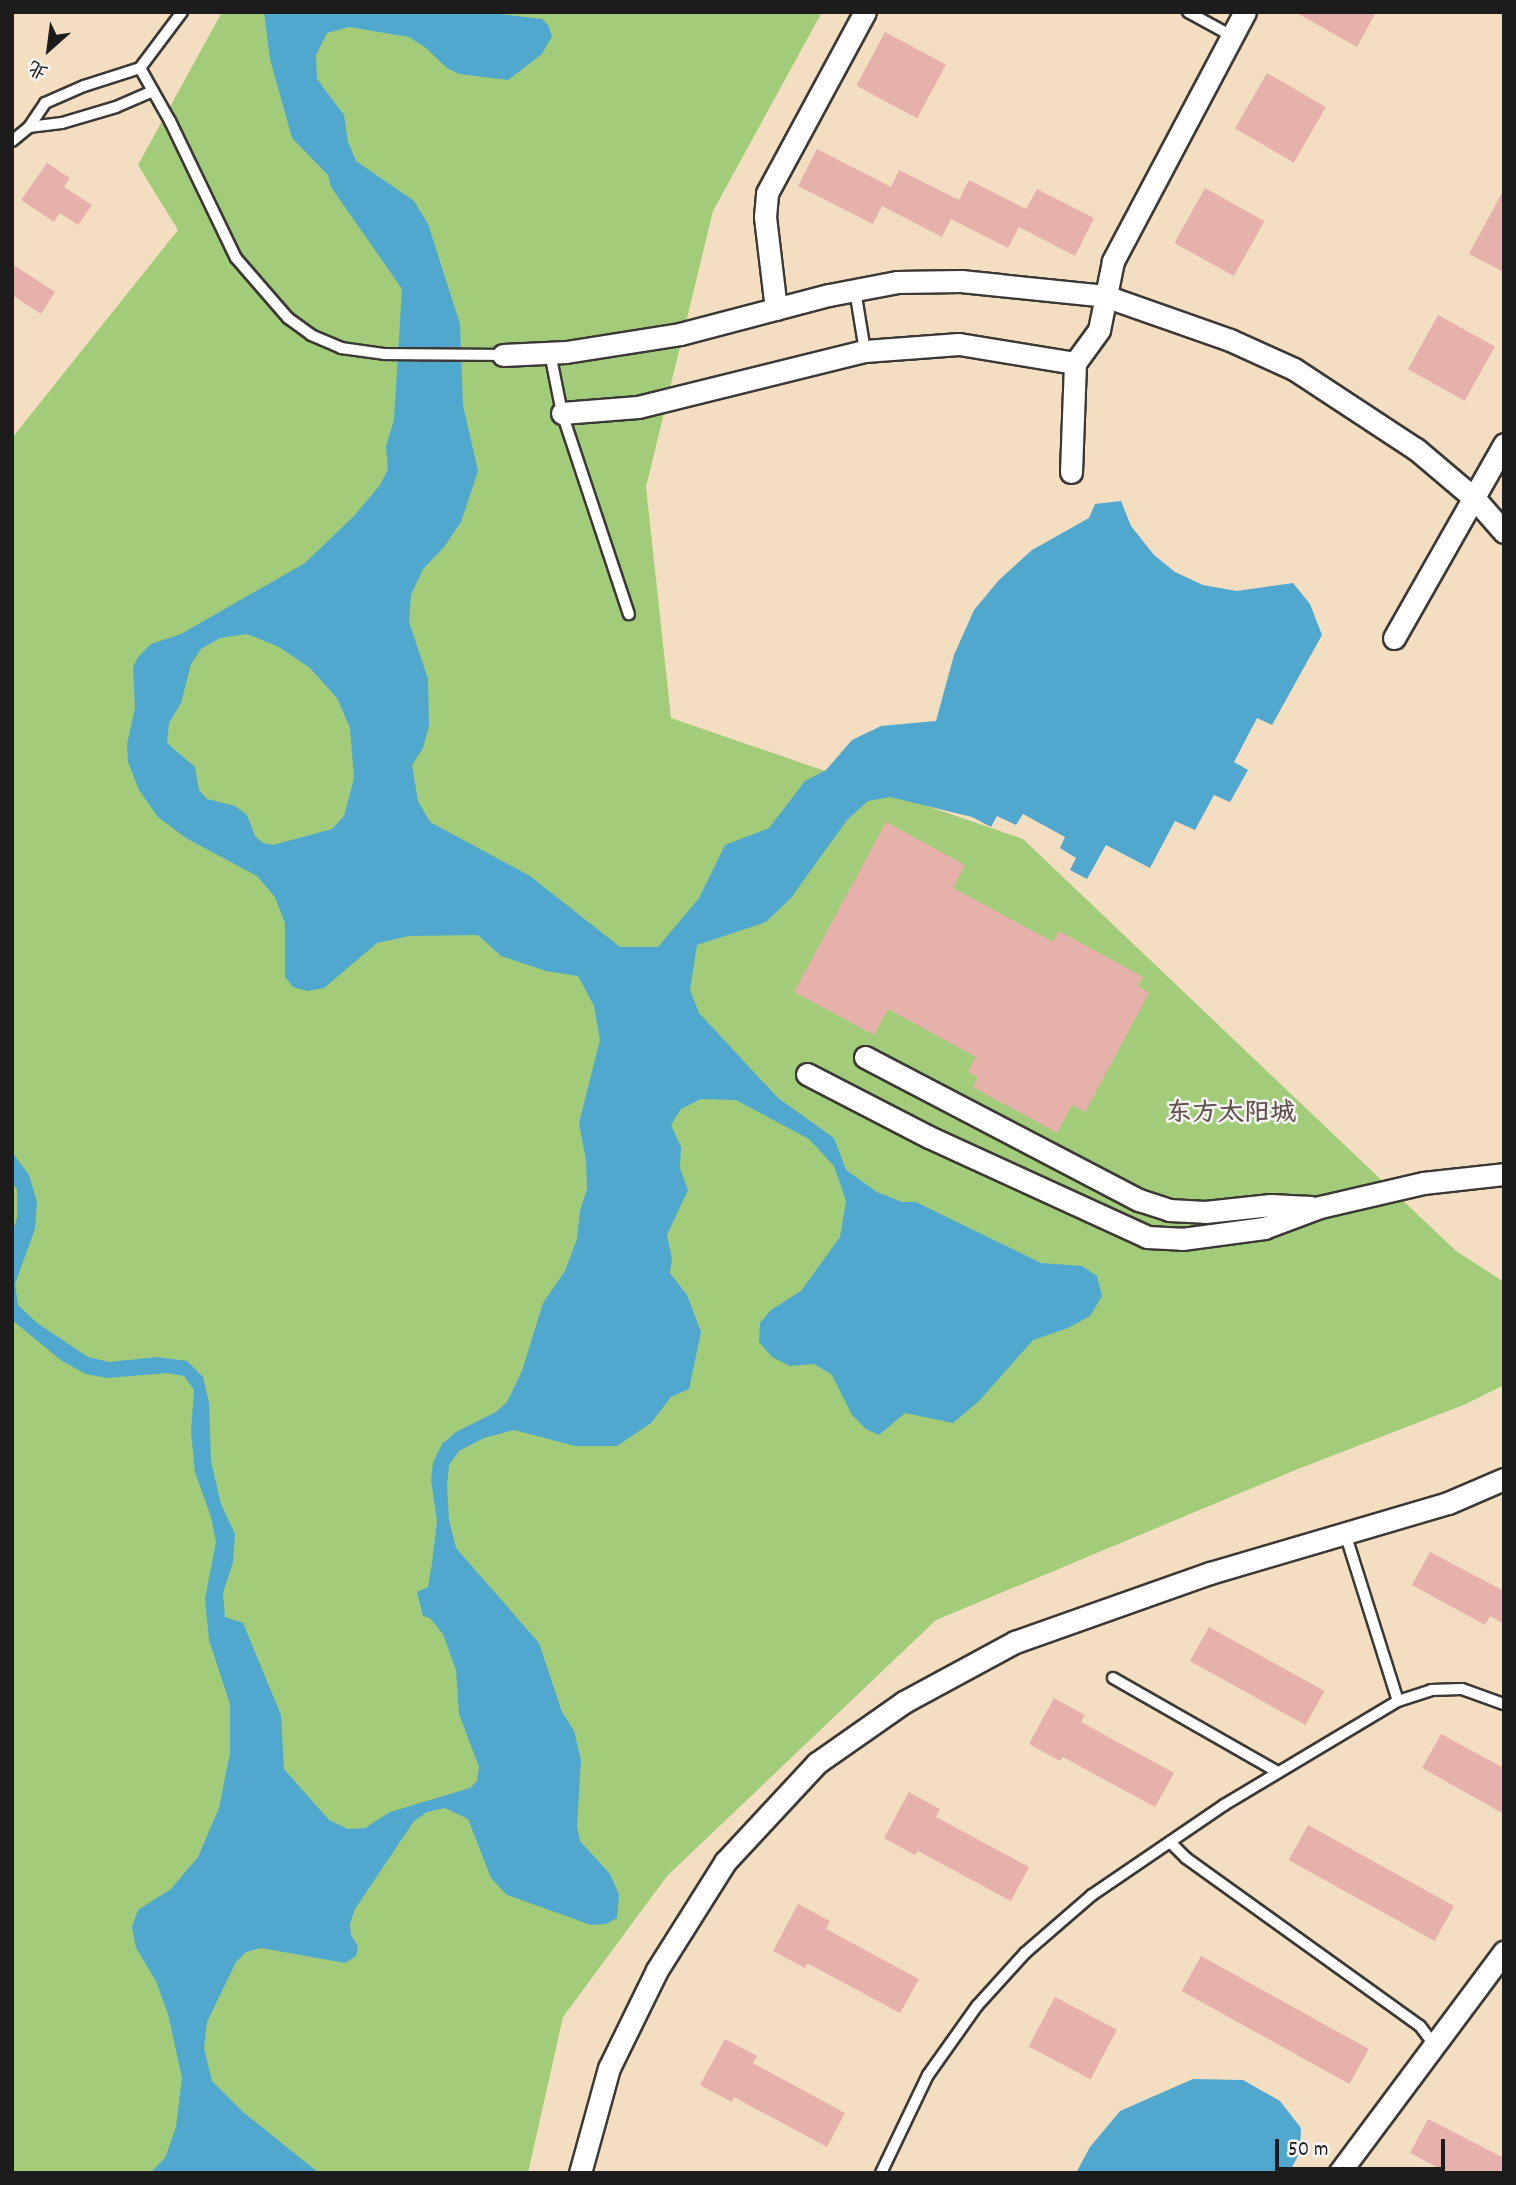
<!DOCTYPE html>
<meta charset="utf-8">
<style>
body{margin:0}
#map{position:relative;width:1516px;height:2185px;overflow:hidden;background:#f3dec2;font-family:Dekko,"LXGW WenKai TC",sans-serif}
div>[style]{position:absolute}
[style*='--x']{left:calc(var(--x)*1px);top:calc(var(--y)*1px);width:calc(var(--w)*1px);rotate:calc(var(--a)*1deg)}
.green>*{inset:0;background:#a2cc79}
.water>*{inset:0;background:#51a8ce}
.building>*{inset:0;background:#e5b1aa;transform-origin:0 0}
.roads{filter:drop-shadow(2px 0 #3c3935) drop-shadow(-2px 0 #3c3935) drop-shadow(0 2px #3c3935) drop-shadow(0 -2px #3c3935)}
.lane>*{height:10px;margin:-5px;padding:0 5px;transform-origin:5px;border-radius:5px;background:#fff}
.street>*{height:21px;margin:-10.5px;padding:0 10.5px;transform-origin:10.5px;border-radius:10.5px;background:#fff}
span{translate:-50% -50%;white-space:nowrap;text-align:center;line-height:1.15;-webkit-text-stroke:5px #f6f6f2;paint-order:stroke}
.neighbourhood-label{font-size:26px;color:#62504e;font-weight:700}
.frame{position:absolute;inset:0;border:14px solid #1c1c1c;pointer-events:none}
.north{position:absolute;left:14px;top:14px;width:70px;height:70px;-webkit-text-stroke:5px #f6f6f2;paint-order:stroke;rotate:208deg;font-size:19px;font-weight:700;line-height:28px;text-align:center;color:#1c1c1c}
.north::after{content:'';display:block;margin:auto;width:24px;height:32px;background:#1c1c1c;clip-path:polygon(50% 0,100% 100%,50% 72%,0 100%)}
.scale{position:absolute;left:1275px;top:2139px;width:170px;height:32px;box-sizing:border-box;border:4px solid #1c1c1c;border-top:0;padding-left:9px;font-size:21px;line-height:24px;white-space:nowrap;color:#1c1c1c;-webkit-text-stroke:5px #f6f6f2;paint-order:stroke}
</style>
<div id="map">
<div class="green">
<i style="clip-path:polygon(222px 12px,822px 12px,713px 211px,646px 487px,671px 718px,1023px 839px,1456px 1251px,1504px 1282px,1504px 1385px,1466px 1404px,1298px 1469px,936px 1620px,667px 1876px,563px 2017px,528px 2173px,12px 2173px,12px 438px,178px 230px,138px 165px)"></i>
</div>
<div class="water">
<i style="clip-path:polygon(evenodd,264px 12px,484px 12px,542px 19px,548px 25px,552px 36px,542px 54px,508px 80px,459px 74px,447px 68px,426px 48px,409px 37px,349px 27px,327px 33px,316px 55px,317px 79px,344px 115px,348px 142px,356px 161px,414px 201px,428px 224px,460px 324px,463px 405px,478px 471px,461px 522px,444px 547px,423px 569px,411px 595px,409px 622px,428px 679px,429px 726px,423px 748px,412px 765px,418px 801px,430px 822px,530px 876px,620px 947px,658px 947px,699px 898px,725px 845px,769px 828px,805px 781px,826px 770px,852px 740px,881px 726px,936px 721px,954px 655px,974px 610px,999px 580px,1032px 550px,1089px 518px,1095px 504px,1121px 501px,1131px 526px,1154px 555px,1175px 572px,1203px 585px,1236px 591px,1293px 583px,1310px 604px,1322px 635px,1272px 725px,1257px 718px,1234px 762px,1248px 770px,1230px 802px,1214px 795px,1195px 830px,1175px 821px,1150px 868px,1106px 845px,1087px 879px,1070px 870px,1076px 858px,1060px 848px,1065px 837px,1023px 814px,1016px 825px,997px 816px,991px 827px,972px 817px,890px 797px,868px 801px,847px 820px,791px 898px,766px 922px,697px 945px,690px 990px,699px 1013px,778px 1098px,834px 1138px,846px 1170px,877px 1192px,902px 1202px,916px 1202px,1041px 1263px,1082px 1266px,1097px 1276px,1102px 1296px,1090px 1316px,1068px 1328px,1033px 1340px,979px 1401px,953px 1423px,905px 1413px,879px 1435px,866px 1429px,852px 1415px,832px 1375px,814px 1364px,790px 1366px,772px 1357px,759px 1342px,760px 1323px,771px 1310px,801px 1291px,840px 1237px,846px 1201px,834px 1166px,809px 1139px,736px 1100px,701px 1099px,681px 1109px,671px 1125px,681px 1147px,680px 1168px,688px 1190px,667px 1235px,672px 1258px,670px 1273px,687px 1295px,701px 1332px,689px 1389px,671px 1397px,651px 1423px,617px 1446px,575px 1446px,514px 1430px,484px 1438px,459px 1451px,449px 1465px,447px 1486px,449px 1520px,456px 1548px,539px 1643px,562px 1712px,574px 1731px,581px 1760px,577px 1827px,580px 1841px,610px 1874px,619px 1895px,617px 1918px,606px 1924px,591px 1925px,507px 1895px,491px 1878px,468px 1819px,445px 1808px,427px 1812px,414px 1821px,355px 1909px,350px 1924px,351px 1935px,358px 1946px,356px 1956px,345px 1963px,261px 1948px,246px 1952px,236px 1962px,207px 2022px,204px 2048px,212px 2081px,243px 2112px,319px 2173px,150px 2173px,165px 2158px,176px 2127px,182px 2078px,168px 2014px,156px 1981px,136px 1948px,132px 1927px,138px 1910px,171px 1889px,198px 1857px,219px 1808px,230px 1753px,230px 1704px,209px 1640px,205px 1599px,216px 1542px,211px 1517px,195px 1472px,191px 1432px,194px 1390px,184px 1376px,167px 1373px,107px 1378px,86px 1374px,62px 1361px,12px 1320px,12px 1233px,17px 1218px,17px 1190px,12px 1182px,12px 1152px,29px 1175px,37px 1202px,35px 1229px,15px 1284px,18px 1305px,37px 1323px,88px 1357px,109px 1362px,157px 1357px,187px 1361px,203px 1377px,209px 1403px,211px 1461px,221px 1504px,235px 1534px,233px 1562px,223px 1593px,225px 1617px,243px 1623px,281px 1715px,284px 1769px,329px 1820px,348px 1829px,365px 1828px,390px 1812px,470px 1788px,477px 1781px,479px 1767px,459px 1714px,456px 1670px,443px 1634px,430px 1618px,423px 1616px,417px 1592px,428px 1587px,432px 1563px,437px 1521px,431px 1480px,433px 1463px,442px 1444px,456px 1432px,496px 1412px,507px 1402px,522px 1371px,543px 1303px,565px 1271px,577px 1239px,580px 1211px,587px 1189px,586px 1160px,579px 1123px,600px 1040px,594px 1006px,578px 976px,546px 971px,501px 956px,478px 935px,409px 936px,377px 943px,324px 988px,307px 991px,293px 987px,285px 977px,285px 923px,275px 897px,257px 876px,186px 838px,158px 817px,139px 790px,128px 762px,127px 744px,135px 708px,133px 667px,138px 657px,151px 644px,181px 634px,305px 563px,354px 516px,380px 485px,388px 469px,386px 447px,394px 419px,402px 289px,331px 187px,328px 175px,292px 138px,270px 59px,264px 12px,247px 634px,279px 647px,310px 668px,337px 698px,350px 728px,354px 778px,344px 816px,332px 829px,273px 845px,263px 843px,255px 836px,247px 815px,235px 806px,207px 799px,199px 790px,195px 767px,167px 743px,169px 723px,181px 703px,191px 664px,201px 649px,220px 638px,247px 634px)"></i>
<i style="clip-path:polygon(1193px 2079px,1243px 2080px,1280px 2101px,1301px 2128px,1300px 2152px,1289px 2173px,1076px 2173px,1090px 2147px,1120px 2111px)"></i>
</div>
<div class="building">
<i style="clip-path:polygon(1295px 12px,1376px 12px,1357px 47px)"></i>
<i style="left:885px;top:32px;width:69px;height:61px;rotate:28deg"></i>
<i style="left:1267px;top:73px;width:68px;height:64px;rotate:30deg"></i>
<i style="clip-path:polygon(817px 149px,891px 187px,899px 170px,959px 200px,969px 180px,1026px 209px,1037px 189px,1094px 218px,1075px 256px,1019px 227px,1008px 248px,951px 219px,942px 237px,882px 206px,873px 224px,798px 186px)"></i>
<i style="clip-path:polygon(47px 163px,70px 178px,64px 187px,92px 205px,78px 225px,60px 213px,54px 222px,21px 200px)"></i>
<i style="left:1205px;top:188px;width:68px;height:63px;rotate:29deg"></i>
<i style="clip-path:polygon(1504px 189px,1504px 272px,1469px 254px)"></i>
<i style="clip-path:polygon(12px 264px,55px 292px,41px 314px,12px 295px)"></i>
<i style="left:1438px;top:315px;width:65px;height:62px;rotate:29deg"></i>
<i style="clip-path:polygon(886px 822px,965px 865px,953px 888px,1053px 942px,1059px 931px,1143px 977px,1138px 986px,1149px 993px,1085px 1112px,1072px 1105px,1057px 1133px,973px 1087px,978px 1077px,968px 1072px,976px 1057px,888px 1009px,874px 1035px,794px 992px)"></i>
<i style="clip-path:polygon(1430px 1552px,1504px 1591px,1504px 1624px,1490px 1616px,1485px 1625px,1412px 1585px)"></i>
<i style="left:1209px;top:1627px;width:132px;height:39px;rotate:29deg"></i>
<i style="clip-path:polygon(1054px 1698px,1085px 1715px,1081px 1722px,1174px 1773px,1155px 1807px,1063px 1757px,1060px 1761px,1029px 1744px)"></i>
<i style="clip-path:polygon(1441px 1734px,1504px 1768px,1504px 1814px,1422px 1768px)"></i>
<i style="clip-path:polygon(909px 1792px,940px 1809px,936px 1817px,1029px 1867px,1011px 1901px,918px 1851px,915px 1855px,884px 1838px)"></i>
<i style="left:1308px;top:1825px;width:167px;height:40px;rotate:29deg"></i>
<i style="clip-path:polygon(798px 1904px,830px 1921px,826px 1929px,919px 1979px,900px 2013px,807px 1963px,805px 1968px,773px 1951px)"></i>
<i style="left:1201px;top:1956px;width:192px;height:40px;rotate:29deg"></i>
<i style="left:1055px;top:1997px;width:70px;height:56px;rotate:28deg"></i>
<i style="clip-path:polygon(725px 2039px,757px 2056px,753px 2063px,845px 2113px,827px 2147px,734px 2097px,732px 2102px,700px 2085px)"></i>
<i style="clip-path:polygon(1428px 2119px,1504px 2158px,1504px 2173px,1448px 2173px,1410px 2153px)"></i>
</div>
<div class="roads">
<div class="lane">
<i style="--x:1188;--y:12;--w:50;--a:28.6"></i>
<i style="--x:140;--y:68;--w:61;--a:60.5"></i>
<i style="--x:170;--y:121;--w:152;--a:64.3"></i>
<i style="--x:236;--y:258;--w:79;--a:49.1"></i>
<i style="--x:288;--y:318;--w:29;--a:36"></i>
<i style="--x:311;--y:335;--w:33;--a:23"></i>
<i style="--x:341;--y:348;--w:43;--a:7.9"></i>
<i style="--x:384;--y:354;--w:119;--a:0.5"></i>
<i style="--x:29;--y:127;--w:33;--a:-7"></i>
<i style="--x:62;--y:123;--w:56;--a:-16.5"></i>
<i style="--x:116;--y:107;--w:40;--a:-23.4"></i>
<i style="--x:12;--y:141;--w:22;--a:-39"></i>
<i style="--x:29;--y:127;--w:29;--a:-56"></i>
<i style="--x:45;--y:103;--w:43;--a:-23.6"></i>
<i style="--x:84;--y:86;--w:59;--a:-17.8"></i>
<i style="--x:140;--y:68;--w:70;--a:-53.1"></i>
<i style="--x:855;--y:290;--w:62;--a:80.7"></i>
<i style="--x:550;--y:353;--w:61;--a:78.7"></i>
<i style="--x:562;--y:413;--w:212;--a:71.6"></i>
<i style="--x:1345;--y:1533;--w:176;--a:72.5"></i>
<i style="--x:1113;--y:1678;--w:190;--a:29.7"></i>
<i style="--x:1170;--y:1842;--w:23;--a:45"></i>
<i style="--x:1186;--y:1858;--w:288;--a:35.7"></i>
<i style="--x:1420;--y:2026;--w:26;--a:53"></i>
<i style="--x:881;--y:2173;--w:109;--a:-64.4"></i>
<i style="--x:928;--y:2075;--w:85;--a:-54.6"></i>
<i style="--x:977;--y:2006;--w:72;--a:-47.8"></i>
<i style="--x:1025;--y:1953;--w:89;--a:-40.9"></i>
<i style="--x:1092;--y:1895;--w:160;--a:-34.3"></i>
<i style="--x:1224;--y:1805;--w:203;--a:-30.9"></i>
<i style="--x:1398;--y:1701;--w:35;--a:-18"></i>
<i style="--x:1431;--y:1690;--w:31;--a:-2"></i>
<i style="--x:1462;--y:1689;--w:45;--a:19.7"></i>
</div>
<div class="street">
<i style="--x:776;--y:309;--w:93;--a:-96.8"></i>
<i style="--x:765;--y:217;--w:24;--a:-85"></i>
<i style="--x:767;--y:193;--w:206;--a:-61.6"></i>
<i style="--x:503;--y:355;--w:63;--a:-2.7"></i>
<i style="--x:566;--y:352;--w:115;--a:-9"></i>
<i style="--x:680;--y:334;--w:154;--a:-14.7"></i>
<i style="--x:829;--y:295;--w:69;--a:-10.8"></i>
<i style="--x:897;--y:282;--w:64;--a:-0.9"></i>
<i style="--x:961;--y:281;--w:145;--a:5.9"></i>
<i style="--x:1105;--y:296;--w:133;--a:19.4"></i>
<i style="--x:1230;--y:340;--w:70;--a:24.4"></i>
<i style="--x:1294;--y:369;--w:146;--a:33.3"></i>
<i style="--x:1416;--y:449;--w:77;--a:40.3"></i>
<i style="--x:1475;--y:499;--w:44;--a:48.7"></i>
<i style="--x:562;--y:413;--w:76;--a:-4.5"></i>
<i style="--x:638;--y:407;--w:234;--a:-13.9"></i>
<i style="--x:865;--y:351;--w:94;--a:-4.3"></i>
<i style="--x:959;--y:344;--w:118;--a:9.3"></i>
<i style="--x:1071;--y:472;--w:109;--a:-87.9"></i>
<i style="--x:1075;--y:363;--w:41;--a:-54"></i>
<i style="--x:1099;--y:330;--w:70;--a:-78.5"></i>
<i style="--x:1113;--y:261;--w:282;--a:-62.1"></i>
<i style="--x:1394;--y:638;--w:223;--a:-60.4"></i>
<i style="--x:865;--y:1057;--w:309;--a:27.6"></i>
<i style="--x:1139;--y:1200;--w:32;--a:18"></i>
<i style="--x:1169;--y:1210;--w:36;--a:3"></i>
<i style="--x:1205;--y:1212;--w:66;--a:-6.1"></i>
<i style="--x:1271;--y:1205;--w:40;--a:2.9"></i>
<i style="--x:807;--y:1074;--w:137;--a:27.3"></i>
<i style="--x:929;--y:1137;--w:240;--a:24.6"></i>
<i style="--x:1147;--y:1237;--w:35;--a:3"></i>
<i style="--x:1182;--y:1239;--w:83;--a:-7.6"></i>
<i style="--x:1264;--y:1228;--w:60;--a:-20.6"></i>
<i style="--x:1320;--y:1207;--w:106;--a:-13.1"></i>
<i style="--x:1423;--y:1183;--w:81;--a:-6.3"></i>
<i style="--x:580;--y:2173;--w:109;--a:-74.6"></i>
<i style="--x:609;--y:2068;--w:109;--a:-63.9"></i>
<i style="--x:657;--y:1970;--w:128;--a:-57.8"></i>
<i style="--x:725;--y:1862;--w:135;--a:-47.1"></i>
<i style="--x:817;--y:1763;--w:106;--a:-35"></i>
<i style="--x:904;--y:1702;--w:126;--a:-28.4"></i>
<i style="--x:1015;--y:1642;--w:207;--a:-19.5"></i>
<i style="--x:1210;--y:1573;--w:248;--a:-16.4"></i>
<i style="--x:1448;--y:1503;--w:61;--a:-23.2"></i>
<i style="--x:1339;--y:2173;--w:276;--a:-53.3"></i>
</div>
</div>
<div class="neighbourhood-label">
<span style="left:1231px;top:1115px">东方太阳城</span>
</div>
<div class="frame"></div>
<div class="north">北</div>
<div class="scale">50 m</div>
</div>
